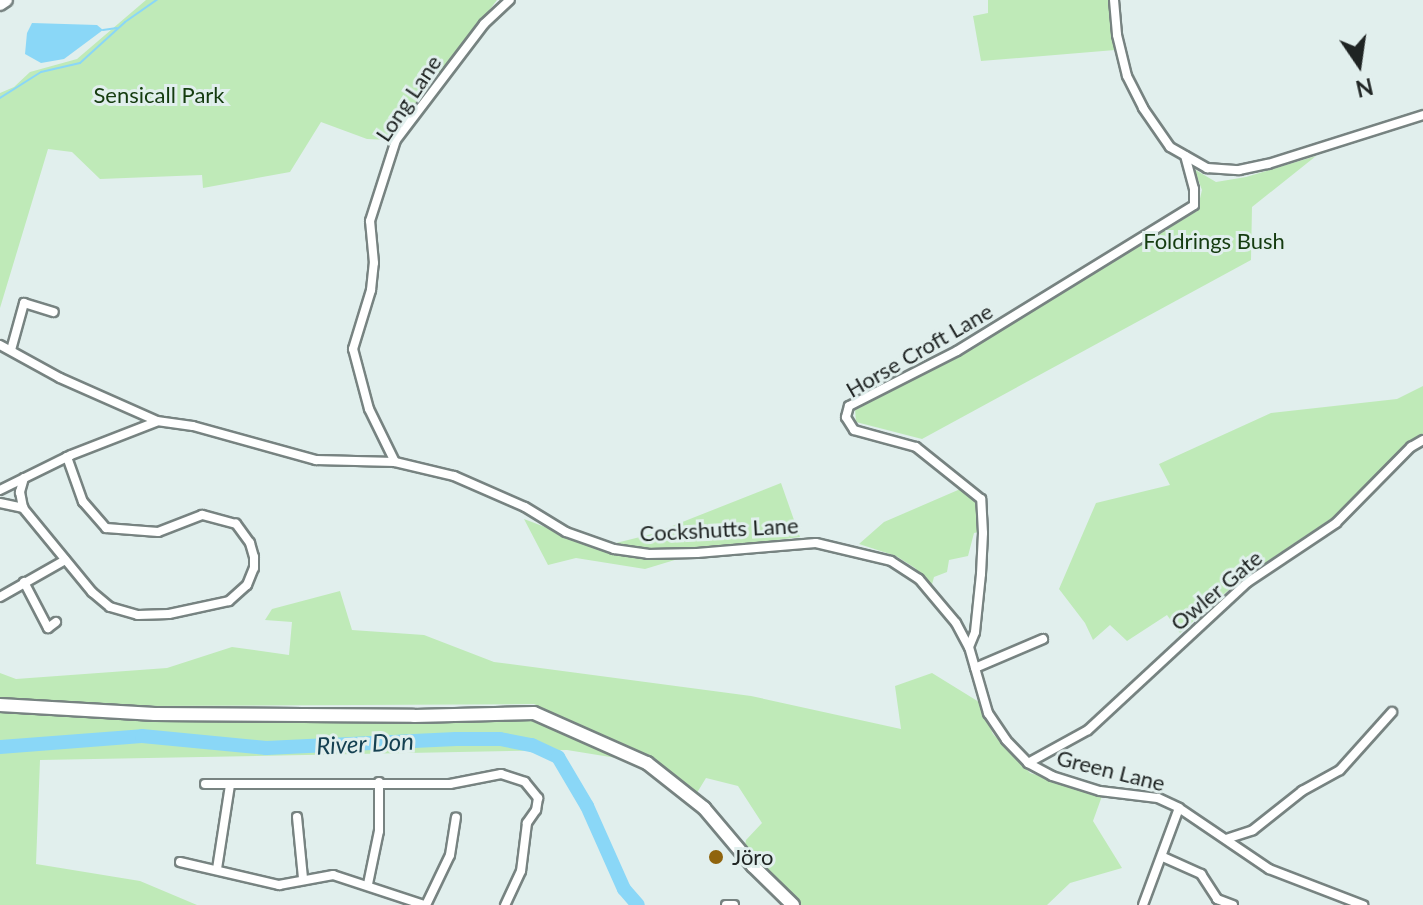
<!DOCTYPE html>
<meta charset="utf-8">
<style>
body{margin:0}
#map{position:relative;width:1423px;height:905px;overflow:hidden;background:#e1efed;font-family:Lato,sans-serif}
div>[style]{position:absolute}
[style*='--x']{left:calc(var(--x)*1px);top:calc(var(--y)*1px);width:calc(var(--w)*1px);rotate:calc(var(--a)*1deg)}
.green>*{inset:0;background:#bfeab8}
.water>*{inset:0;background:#8ad7f7}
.stream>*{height:2px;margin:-1px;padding:0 1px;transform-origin:1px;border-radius:1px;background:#8ad7f7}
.river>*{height:14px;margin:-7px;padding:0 7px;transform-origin:7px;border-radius:7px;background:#8ad7f7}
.roads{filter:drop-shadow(2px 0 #778381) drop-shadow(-2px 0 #778381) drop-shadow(0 2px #778381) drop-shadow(0 -2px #778381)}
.street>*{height:8px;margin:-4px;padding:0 4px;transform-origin:4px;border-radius:4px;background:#fff}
.secondary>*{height:12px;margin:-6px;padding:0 6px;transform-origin:6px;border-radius:6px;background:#fff}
.primary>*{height:12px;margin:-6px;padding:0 6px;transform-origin:6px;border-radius:6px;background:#fff}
.dots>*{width:22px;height:22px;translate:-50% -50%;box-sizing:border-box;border:4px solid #e1efed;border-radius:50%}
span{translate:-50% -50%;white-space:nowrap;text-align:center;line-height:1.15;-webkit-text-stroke:6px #e1efed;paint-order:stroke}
.park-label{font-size:22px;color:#153c10}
.street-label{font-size:22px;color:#1f2423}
.poi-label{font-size:22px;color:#1f2423}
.left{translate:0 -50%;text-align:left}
.water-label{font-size:24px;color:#154152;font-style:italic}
.north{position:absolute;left:1319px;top:24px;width:80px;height:80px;-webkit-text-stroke:6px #e1efed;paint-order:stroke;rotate:167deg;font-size:22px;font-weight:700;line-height:32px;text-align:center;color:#1f2423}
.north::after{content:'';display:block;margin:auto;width:28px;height:36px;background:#1f2423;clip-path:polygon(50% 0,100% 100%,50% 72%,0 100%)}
</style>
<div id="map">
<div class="green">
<i style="clip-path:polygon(146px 0,497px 0,390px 140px,367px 139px,321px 122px,290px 172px,203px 188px,202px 175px,100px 179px,72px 152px,48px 149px,0 308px,0 93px,14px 87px,30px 72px,77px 59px)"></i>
<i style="clip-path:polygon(988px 0,1109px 0,1115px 50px,981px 61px,973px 16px,988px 13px)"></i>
<i style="clip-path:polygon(1316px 156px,1252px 207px,1251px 260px,922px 439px,856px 422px,855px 409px,955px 359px,1197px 211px,1202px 190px,1194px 169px,1216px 182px,1246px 177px)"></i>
<i style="clip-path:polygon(1423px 386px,1423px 434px,1409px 442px,1338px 514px,1241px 579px,1180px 633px,1167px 615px,1127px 641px,1110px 625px,1093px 640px,1085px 623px,1059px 589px,1096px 503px,1170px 485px,1159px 464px,1271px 413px,1397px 399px)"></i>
<i style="clip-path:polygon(781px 483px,800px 537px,700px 550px,647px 550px,616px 543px,652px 534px)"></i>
<i style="clip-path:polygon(965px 487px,978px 500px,979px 532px,974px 533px,968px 556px,949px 560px,947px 572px,934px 577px,931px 588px,915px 568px,896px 556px,859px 544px,884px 522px)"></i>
<i style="clip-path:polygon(524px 519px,613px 553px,678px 559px,645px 569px,576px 558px,548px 565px)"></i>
<i style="clip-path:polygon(340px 591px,352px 630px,424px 635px,494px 662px,751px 696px,901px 729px,895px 686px,932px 673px,979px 702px,993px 734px,1030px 773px,1102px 796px,1093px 821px,1122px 868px,1070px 883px,1047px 905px,799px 905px,744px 851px,746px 840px,762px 823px,738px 786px,706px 778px,695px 796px,647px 758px,534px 704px,157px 706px,0 702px,0 673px,16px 679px,167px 668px,232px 647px,289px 655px,292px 622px,265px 620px,272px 609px)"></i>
<i style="clip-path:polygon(0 710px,155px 722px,533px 721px,635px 761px,567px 750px,40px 760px,36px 864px,140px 881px,197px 905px,0 905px)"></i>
</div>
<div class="water">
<i style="clip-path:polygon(32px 23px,97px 25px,103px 30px,64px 59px,41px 63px,25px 54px,27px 33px)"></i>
</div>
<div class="stream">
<i style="--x:103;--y:30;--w:14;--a:-8"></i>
<i style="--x:0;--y:98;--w:49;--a:-32.4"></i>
<i style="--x:41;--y:72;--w:40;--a:-13"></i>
<i style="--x:80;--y:63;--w:61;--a:-42.3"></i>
<i style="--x:125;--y:22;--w:39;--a:-35"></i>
</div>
<div class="river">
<i style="--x:0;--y:747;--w:142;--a:-4.4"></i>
<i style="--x:142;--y:736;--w:125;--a:5.5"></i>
<i style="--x:266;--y:748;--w:190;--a:-2.7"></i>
<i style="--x:456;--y:739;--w:44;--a:0"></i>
<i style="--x:500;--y:739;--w:33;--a:11"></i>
<i style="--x:532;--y:745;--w:29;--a:25"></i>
<i style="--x:558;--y:757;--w:57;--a:59.4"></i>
<i style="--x:587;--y:806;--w:91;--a:66"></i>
<i style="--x:624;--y:889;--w:21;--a:49"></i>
</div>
<div class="roads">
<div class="street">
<i style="--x:1114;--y:0;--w:35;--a:85"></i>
<i style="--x:1117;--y:35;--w:42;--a:76.3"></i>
<i style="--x:1127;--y:76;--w:36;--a:63"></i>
<i style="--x:1143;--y:108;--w:47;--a:55.3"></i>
<i style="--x:1170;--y:147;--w:43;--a:29.6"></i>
<i style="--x:1207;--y:168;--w:32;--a:4"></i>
<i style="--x:1239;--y:170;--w:30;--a:-12"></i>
<i style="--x:1268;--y:164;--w:163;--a:-17.5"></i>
<i style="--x:0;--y:345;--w:68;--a:28.8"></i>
<i style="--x:60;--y:378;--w:106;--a:23.9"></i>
<i style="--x:157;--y:421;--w:36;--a:8"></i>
<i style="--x:193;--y:426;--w:128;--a:15.5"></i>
<i style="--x:316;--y:460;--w:79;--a:1.5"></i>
<i style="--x:395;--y:462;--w:61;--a:13.3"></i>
<i style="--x:454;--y:476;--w:77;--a:23.6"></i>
<i style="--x:525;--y:507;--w:48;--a:31.4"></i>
<i style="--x:566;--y:532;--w:51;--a:19.5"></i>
<i style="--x:614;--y:549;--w:34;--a:8"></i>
<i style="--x:648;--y:554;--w:49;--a:-1.2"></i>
<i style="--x:697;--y:553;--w:119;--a:-4.8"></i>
<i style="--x:816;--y:543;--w:77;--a:13.5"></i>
<i style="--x:891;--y:561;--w:33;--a:33"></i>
<i style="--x:919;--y:579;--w:57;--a:49.9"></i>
<i style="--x:956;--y:623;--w:27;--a:62"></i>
<i style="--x:969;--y:647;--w:69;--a:73.9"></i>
<i style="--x:988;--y:713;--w:32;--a:56"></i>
<i style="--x:1006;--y:740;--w:32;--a:46"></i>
<i style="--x:1028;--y:763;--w:27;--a:28"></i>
<i style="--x:1052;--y:776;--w:50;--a:17.4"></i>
<i style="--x:1100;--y:791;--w:58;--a:6.9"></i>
<i style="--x:1158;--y:798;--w:23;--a:25"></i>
<i style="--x:1179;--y:808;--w:103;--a:110.4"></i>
<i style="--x:11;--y:350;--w:49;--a:-74.5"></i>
<i style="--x:24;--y:303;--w:31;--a:17"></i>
<i style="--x:395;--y:462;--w:59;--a:-116.1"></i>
<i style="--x:369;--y:409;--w:62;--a:-104.9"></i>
<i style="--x:353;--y:349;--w:62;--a:-73"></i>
<i style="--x:371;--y:290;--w:27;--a:-84"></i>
<i style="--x:374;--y:263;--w:42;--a:-95.4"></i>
<i style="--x:370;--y:221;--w:85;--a:-72.2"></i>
<i style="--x:396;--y:140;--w:146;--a:-52.8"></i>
<i style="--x:484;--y:24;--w:35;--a:-43"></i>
<i style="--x:24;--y:478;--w:15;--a:106"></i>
<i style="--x:20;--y:492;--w:16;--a:79"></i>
<i style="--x:23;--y:508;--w:109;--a:50.6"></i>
<i style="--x:92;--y:592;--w:23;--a:40"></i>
<i style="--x:110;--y:607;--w:29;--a:16"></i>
<i style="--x:138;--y:615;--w:31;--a:-2"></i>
<i style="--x:169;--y:614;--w:61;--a:-12.2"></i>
<i style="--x:229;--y:601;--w:24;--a:-42"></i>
<i style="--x:247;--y:585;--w:18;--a:-68"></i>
<i style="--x:254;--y:568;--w:11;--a:-90"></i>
<i style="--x:254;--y:557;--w:15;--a:-106"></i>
<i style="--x:250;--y:543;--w:24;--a:-126"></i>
<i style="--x:236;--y:524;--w:35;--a:-165"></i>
<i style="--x:202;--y:515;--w:47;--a:158.9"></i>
<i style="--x:158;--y:532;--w:52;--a:-175.6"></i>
<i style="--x:106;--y:528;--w:35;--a:-131"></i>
<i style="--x:83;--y:502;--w:48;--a:-109.6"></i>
<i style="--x:0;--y:490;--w:79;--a:-26.2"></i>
<i style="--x:71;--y:455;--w:91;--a:-21.2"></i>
<i style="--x:0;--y:503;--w:24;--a:12"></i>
<i style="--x:24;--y:582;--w:52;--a:62.4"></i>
<i style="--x:48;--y:628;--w:10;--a:-37"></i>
<i style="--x:0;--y:597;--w:75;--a:-29.6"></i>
<i style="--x:969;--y:647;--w:16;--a:-68"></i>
<i style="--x:975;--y:632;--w:58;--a:-84.1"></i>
<i style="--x:981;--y:574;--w:41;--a:-87.2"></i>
<i style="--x:983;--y:533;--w:34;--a:-93"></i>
<i style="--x:981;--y:499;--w:83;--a:-141.3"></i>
<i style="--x:916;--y:447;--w:64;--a:-164.7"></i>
<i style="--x:854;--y:430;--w:15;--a:-122"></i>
<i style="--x:846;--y:417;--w:11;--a:-75"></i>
<i style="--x:849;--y:406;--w:121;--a:-27"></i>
<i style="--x:957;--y:351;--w:278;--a:-31.6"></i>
<i style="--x:1194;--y:205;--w:16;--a:-90"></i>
<i style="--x:1194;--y:189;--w:34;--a:-105"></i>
<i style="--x:975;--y:668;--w:74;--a:-23.1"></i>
<i style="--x:1028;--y:763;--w:68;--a:-28.8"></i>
<i style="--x:1088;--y:730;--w:218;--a:-42.8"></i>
<i style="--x:1248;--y:582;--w:106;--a:-33.8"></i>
<i style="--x:1336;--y:523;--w:107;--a:-45.4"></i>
<i style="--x:1411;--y:447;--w:14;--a:-30"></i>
<i style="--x:205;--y:784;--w:245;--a:0"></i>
<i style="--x:450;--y:784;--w:52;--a:-11.1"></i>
<i style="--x:501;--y:774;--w:25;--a:18"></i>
<i style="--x:525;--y:782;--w:21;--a:51"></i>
<i style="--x:538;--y:798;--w:12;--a:99"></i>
<i style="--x:536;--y:810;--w:16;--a:125"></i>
<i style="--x:527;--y:823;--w:48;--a:97.1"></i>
<i style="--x:521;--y:871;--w:38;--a:115"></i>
<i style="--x:1179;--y:808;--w:109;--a:34.1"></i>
<i style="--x:1269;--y:869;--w:101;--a:21"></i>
<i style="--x:297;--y:817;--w:61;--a:84.4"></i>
<i style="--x:1226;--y:839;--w:28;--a:-18"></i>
<i style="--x:1253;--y:830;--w:63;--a:-38.5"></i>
<i style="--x:1302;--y:791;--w:43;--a:-28.9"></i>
<i style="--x:1340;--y:770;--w:78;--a:-48.1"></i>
<i style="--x:1163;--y:857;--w:42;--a:24.1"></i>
<i style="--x:1201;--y:874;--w:30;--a:57"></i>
<i style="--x:1217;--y:899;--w:17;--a:21"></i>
<i style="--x:180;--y:862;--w:102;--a:13.1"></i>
<i style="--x:279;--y:885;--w:55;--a:-10.5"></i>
<i style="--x:333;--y:875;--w:96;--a:18.2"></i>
<i style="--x:217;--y:869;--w:85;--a:-81.2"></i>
<i style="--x:368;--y:884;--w:54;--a:-78.3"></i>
<i style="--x:379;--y:831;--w:49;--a:-90"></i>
<i style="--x:426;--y:905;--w:55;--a:-64.4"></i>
<i style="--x:450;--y:855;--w:38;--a:-81"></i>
<i style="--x:726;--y:905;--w:8;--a:0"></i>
</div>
<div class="secondary">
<i style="--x:0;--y:4;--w:7;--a:-34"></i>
</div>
<div class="primary">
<i style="--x:0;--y:705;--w:155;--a:3.3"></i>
<i style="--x:155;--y:714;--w:259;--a:0.4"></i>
<i style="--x:414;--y:716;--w:120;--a:-1.4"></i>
<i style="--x:534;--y:713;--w:124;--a:23.9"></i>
<i style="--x:647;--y:763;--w:73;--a:38.3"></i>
<i style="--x:704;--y:808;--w:76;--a:49.8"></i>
<i style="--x:753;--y:866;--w:56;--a:44.3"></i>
</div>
</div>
<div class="dots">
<i style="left:716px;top:857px;background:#90640d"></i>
</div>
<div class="park-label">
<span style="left:159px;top:95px">Sensicall Park</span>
<span style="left:1214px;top:241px">Foldrings Bush</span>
</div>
<div class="street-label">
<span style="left:408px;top:98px;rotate:-56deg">Long Lane</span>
<span style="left:919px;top:350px;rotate:-30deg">Horse Croft Lane</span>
<span style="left:719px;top:529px;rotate:-3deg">Cockshutts Lane</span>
<span style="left:1216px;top:590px;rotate:-40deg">Owler Gate</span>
<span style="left:1111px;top:770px;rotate:14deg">Green Lane</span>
</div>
<div class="poi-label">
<span class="left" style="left:732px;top:857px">Jöro</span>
</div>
<div class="water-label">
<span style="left:365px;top:743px;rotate:-3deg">River Don</span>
</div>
<div class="north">N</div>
</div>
